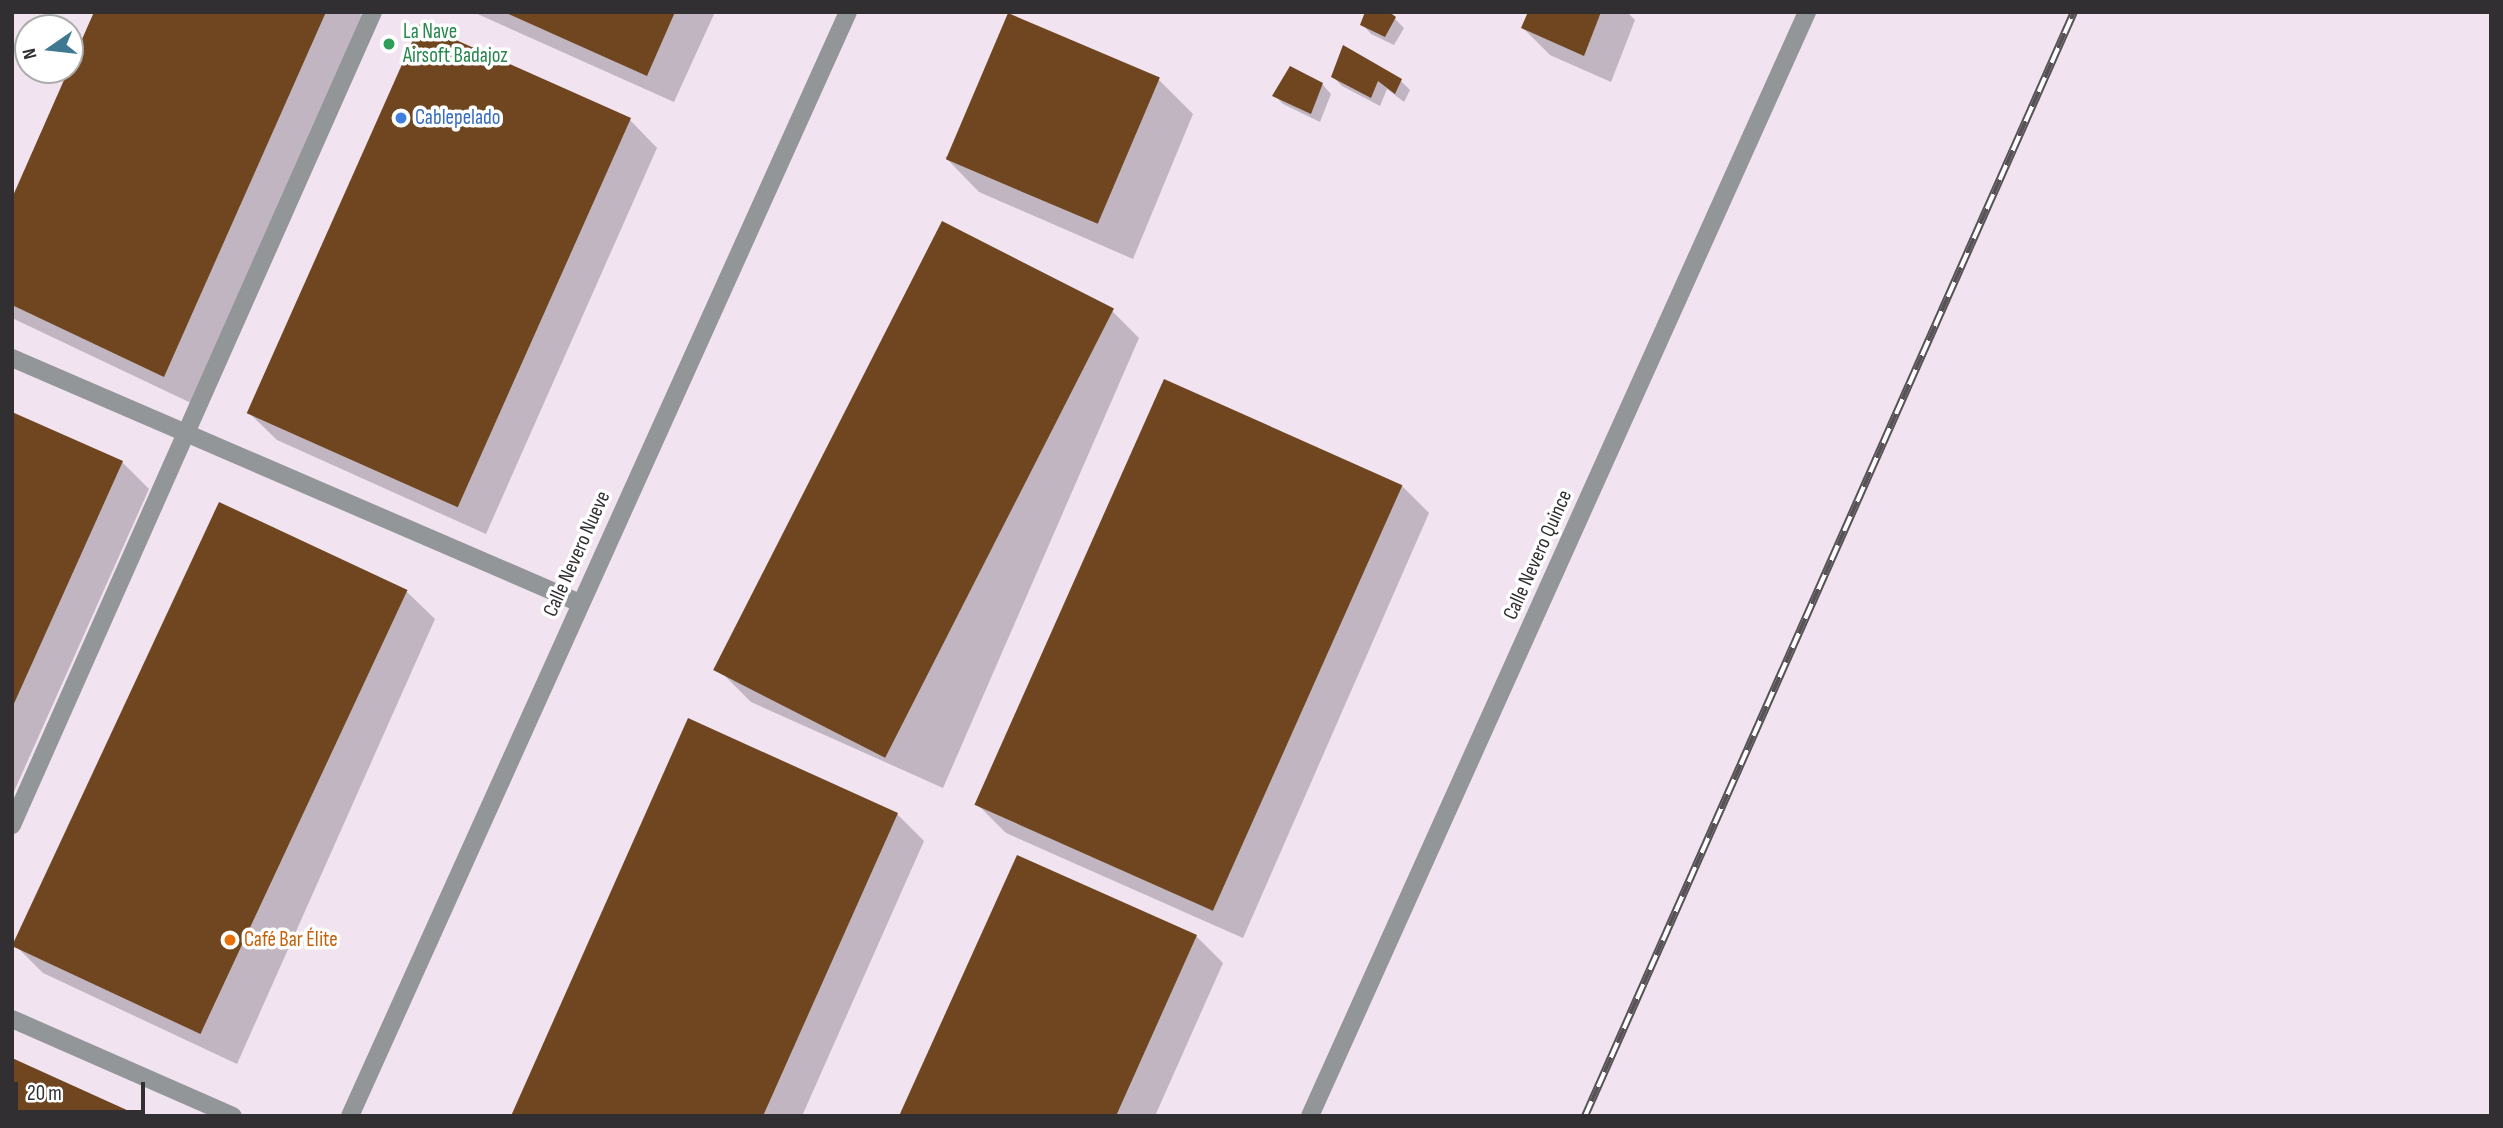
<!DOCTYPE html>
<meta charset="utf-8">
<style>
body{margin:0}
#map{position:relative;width:2503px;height:1128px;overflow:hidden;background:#f8f0f7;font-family:"Sofia Sans Condensed",sans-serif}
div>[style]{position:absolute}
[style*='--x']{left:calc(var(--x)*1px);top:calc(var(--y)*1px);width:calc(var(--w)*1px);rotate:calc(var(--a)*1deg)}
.built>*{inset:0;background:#f1e3f0}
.shadow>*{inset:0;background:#0003}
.building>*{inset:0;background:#6f461f;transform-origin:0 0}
.minor>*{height:18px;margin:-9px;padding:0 9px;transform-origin:9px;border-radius:9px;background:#939699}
.rail>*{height:8px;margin-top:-4px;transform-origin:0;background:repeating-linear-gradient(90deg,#fff 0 16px,#565256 0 32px);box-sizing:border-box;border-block:2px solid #565256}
.dots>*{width:19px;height:19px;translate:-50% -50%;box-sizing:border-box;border:4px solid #fff;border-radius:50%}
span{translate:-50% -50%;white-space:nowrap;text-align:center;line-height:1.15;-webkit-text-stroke:7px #fff;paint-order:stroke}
.leisure-label{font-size:21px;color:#27864d}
.left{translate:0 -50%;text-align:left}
.shop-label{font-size:21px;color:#366cbe}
.street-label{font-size:21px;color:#322f32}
.food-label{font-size:21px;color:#c56008}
.frame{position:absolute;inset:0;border:14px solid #322f32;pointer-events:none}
.north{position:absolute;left:14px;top:14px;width:70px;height:70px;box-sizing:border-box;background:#fff;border:2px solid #adacad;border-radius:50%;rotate:256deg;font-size:19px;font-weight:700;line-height:28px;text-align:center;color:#322f32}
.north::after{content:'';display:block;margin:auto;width:24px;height:32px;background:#3e7991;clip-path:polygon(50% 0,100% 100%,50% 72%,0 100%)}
.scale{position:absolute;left:14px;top:1082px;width:131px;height:32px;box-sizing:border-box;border:4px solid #322f32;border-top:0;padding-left:9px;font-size:21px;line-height:24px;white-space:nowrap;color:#322f32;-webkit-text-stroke:5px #fff;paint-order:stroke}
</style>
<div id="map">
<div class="built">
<i style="clip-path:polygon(evenodd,12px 12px,2491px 12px,2491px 1116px,12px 1116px,12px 12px,28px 28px,70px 28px,70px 70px,28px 70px,28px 28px)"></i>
</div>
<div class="shadow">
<i style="clip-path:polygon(95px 12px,359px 12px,363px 17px,191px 403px,12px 318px,12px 202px)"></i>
<i style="clip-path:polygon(473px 12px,715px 12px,674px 102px)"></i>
<i style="clip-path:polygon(1530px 12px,1627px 12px,1635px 20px,1611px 82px,1550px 55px,1523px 28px)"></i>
<i style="clip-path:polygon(1395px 19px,1404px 28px,1394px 45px,1371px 34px,1362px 24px)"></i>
<i style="clip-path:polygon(1344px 48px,1401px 81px,1410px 90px,1404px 102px,1387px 89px,1380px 106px,1342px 86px,1333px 77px)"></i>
<i style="clip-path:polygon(1159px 80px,1193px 114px,1133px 259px,979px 192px,945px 157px)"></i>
<i style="clip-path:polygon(1322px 84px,1331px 94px,1320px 122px,1283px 104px,1274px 95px)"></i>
<i style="clip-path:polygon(630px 120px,657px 148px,486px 534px,277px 440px,249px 413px)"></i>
<i style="clip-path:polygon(1112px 311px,1139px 338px,943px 788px,751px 702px,724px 675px)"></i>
<i style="clip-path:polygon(12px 414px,122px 462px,149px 489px,12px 796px)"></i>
<i style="clip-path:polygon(1402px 486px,1429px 513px,1243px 938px,1006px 833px,979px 806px)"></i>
<i style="clip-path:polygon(219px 505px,407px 592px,435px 619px,237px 1064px,43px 973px,16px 946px)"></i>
<i style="clip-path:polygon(897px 814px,924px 841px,802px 1116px,513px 1116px)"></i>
<i style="clip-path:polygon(1196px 936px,1223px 963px,1155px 1116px,901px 1116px)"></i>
</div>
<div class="building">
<i style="clip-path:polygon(94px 12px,326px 12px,164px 377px,12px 305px,12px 198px)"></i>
<i style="clip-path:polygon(504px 12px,675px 12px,647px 76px)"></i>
<i style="clip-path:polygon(1365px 12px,1389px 12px,1396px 17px,1385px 37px,1360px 25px)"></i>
<i style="clip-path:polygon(1528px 12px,1601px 12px,1584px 56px,1521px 28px)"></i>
<i style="left:1008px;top:13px;width:165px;height:159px;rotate:23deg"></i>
<i style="left:420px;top:24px;width:231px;height:426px;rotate:24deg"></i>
<i style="clip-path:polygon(1343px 45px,1402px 79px,1395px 94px,1378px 81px,1371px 98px,1331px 77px)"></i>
<i style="clip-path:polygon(1290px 66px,1323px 83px,1311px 114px,1272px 96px)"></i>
<i style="left:942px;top:221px;width:193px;height:504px;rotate:27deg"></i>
<i style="left:1164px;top:379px;width:261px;height:466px;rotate:24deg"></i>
<i style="clip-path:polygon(12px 412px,123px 461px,12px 708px)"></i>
<i style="left:219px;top:502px;width:208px;height:490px;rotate:25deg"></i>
<i style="clip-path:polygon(688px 718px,898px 813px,763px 1116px,511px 1116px)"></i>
<i style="clip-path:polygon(1017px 855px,1197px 935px,1116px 1116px,899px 1116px)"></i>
<i style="clip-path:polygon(12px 1058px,140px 1116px,12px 1116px)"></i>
</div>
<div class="minor">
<i style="--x:12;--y:358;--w:619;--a:23.33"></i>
<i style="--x:12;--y:825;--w:890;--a:-66.06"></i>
<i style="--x:12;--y:1019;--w:241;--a:23.7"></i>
<i style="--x:350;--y:1116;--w:1211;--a:-65.72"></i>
<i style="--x:1310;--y:1116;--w:1211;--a:-65.76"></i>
</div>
<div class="rail">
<i style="--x:1585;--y:1116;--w:1207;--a:-66.11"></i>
</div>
<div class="dots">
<i style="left:389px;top:44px;background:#2e9e5b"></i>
<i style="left:401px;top:118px;background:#3f7fe0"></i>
<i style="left:230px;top:940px;background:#e8710a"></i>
</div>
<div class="leisure-label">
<span class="left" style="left:403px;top:44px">La Nave<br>Airsoft Badajoz</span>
</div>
<div class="shop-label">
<span class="left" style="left:415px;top:118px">Cablepelado</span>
</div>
<div class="street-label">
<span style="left:577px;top:554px;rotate:-66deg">Calle Nevero Nueve</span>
<span style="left:1538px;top:555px;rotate:-66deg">Calle Nevero Quince</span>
</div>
<div class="food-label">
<span class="left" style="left:244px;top:940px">Café Bar Élite</span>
</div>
<div class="frame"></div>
<div class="north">N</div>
<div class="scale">20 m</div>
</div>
